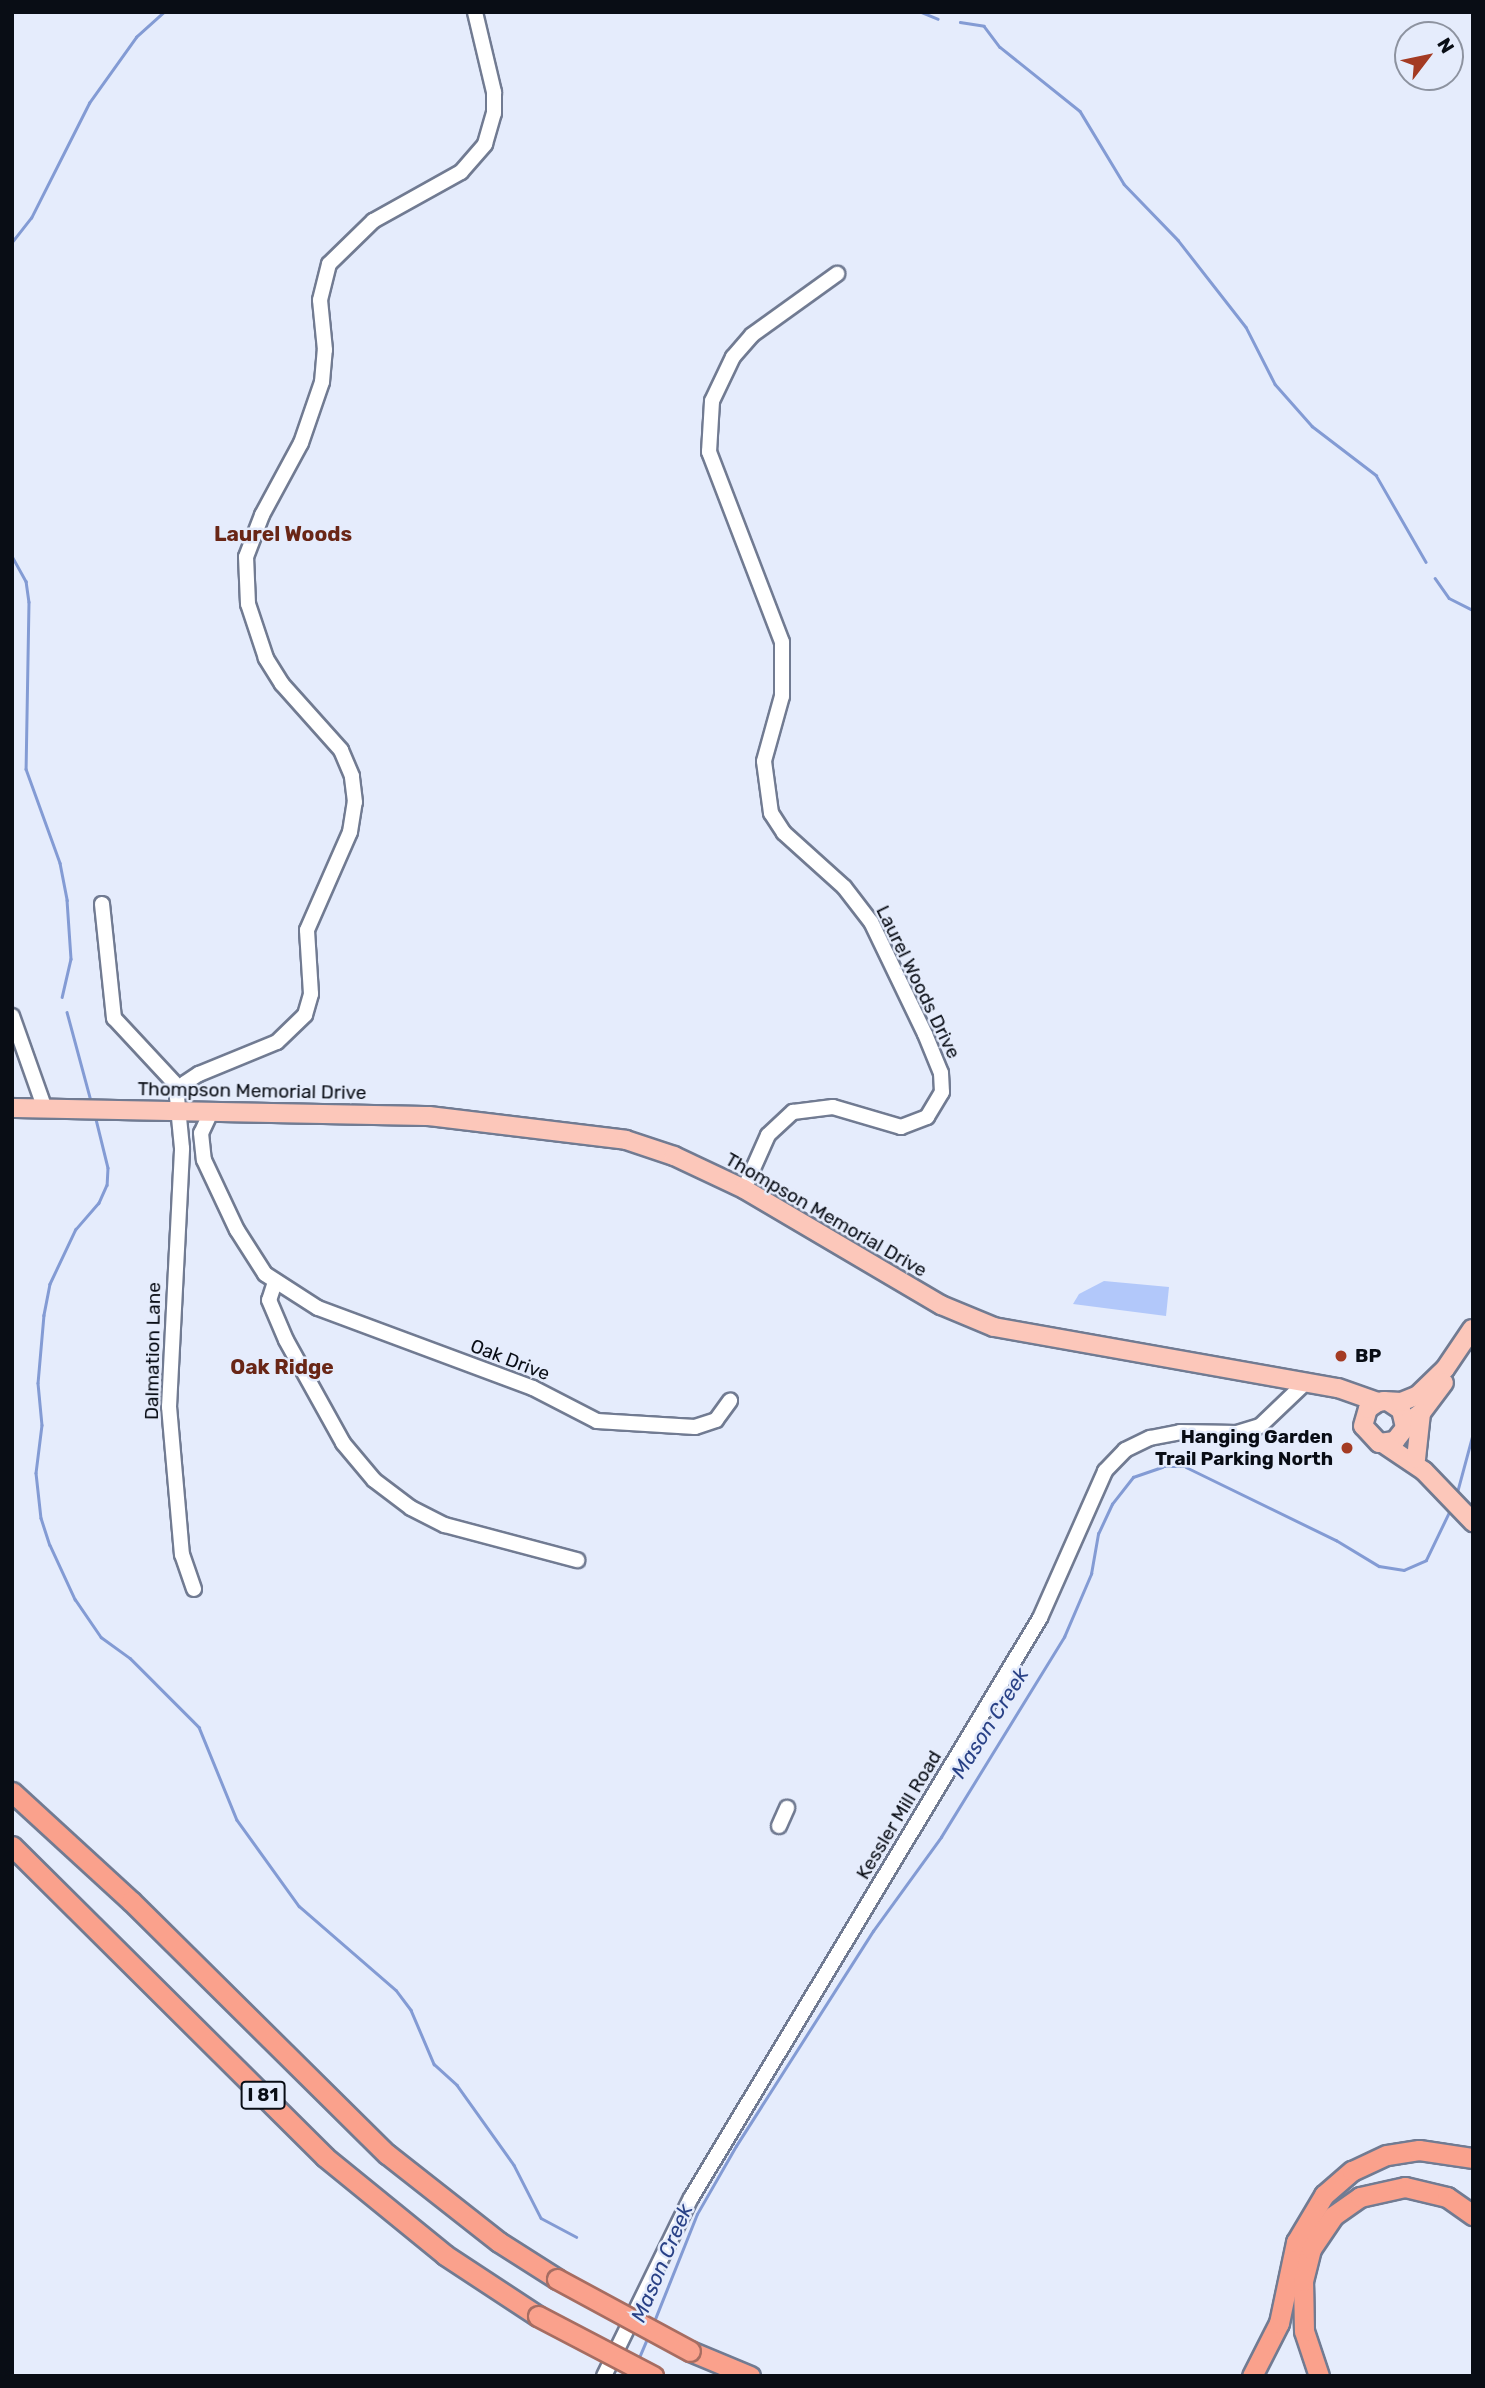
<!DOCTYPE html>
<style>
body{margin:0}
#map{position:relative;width:1485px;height:2388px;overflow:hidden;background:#e5ecfc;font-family:Rubik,sans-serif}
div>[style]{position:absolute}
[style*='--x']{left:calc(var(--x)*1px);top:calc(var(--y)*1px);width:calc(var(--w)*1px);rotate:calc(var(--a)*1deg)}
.green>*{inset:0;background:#b2c8fa}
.stream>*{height:2.5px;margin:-1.25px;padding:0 1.25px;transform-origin:1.25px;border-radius:1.25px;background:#839bd4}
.roads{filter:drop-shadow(2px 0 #717b92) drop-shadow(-2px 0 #717b92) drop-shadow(0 2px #717b92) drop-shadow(0 -2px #717b92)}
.minor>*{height:14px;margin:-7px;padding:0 7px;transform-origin:7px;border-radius:7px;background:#fff}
.major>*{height:18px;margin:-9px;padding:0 9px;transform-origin:9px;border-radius:9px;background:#fcc7ba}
.highway>*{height:19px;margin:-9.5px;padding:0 9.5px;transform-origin:9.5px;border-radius:9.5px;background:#faa18c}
.bridges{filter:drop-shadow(2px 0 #a66d62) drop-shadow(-2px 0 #a66d62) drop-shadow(0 2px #a66d62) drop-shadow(0 -2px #a66d62)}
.highway-bridge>*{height:19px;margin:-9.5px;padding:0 9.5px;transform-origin:9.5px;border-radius:9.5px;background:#faa18c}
.dots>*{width:19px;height:19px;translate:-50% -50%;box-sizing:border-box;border:4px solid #e5ecfc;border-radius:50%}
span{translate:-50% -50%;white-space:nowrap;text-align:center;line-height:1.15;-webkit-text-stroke:5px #e5ecfc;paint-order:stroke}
.shield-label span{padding:2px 5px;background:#e5ecfc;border:2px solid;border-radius:5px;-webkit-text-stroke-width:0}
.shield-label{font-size:18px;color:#090d15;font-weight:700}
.street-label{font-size:19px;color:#090d15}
.poi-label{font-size:19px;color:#090d15;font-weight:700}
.left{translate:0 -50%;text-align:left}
.right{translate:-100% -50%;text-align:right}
.neighbourhood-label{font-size:21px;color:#692616;font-weight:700}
.water-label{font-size:21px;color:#294186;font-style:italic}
.frame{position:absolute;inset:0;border:14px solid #090d15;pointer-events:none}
.north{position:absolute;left:1394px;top:21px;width:70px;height:70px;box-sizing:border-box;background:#e5ecfc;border:2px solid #8d93a0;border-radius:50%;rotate:58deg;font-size:19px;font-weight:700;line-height:28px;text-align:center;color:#090d15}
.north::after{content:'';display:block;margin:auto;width:24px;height:32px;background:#a43b23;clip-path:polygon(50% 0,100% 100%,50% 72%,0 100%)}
</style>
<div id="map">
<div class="green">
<i style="clip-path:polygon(1104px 1281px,1169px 1287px,1166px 1316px,1073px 1304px,1079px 1294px)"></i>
</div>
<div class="stream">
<i style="--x:921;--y:12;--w:18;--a:22"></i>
<i style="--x:960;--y:22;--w:24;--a:9"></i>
<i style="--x:984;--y:26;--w:26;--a:53"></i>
<i style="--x:1000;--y:47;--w:102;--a:38.7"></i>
<i style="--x:1080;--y:111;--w:85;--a:58.9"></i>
<i style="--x:1124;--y:184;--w:78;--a:46"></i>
<i style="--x:1178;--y:240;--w:110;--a:52"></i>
<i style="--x:1246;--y:327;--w:64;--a:63"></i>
<i style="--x:1275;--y:384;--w:56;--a:48.6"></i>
<i style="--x:1312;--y:426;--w:81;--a:37.4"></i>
<i style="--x:1376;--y:475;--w:100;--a:60.1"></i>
<i style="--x:12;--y:242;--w:31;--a:-52"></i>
<i style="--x:31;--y:218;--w:129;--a:-63.2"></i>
<i style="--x:89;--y:103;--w:81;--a:-54.5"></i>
<i style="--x:136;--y:37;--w:38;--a:-42"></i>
<i style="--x:12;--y:556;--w:29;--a:61"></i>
<i style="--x:26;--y:581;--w:21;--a:82"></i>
<i style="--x:29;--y:602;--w:167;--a:91"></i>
<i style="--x:26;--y:769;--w:100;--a:70.1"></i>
<i style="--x:60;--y:863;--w:38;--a:79"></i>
<i style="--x:67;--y:900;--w:59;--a:86.1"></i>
<i style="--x:71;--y:959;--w:39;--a:103"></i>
<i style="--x:1435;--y:578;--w:24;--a:55"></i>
<i style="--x:1449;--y:598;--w:27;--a:27"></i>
<i style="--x:67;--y:1012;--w:92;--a:74.9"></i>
<i style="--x:96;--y:1119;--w:50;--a:76.2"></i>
<i style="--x:108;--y:1168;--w:17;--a:93"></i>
<i style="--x:107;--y:1185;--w:20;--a:114"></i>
<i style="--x:99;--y:1203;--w:35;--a:131"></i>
<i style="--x:76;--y:1229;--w:61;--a:115.3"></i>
<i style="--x:50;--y:1284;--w:32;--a:101"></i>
<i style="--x:44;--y:1315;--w:68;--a:95"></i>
<i style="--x:38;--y:1383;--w:42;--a:84.6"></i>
<i style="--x:42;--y:1425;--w:48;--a:97.1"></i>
<i style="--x:36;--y:1473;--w:45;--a:83.7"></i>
<i style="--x:41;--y:1518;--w:28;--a:72"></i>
<i style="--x:50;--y:1545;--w:60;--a:65.2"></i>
<i style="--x:75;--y:1599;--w:46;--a:55.6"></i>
<i style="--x:101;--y:1637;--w:36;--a:36"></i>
<i style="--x:130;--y:1658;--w:98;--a:45"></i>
<i style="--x:199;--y:1727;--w:100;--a:67.8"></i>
<i style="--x:237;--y:1820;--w:106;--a:54.2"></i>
<i style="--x:299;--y:1906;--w:128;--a:40.9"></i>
<i style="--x:396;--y:1990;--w:25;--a:53"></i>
<i style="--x:411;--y:2010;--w:59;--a:66.9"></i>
<i style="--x:434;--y:2064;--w:31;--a:42"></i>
<i style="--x:457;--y:2085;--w:98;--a:54.5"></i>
<i style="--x:514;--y:2165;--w:59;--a:63"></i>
<i style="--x:541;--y:2218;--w:40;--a:28"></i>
<i style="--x:1456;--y:1496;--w:65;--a:-74.9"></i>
<i style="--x:653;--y:2324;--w:118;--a:-68.2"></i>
<i style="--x:697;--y:2214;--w:78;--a:-60.2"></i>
<i style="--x:736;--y:2146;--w:255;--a:-57.5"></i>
<i style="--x:873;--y:1931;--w:116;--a:-54.1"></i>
<i style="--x:941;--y:1837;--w:235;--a:-58.4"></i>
<i style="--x:1064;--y:1637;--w:69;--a:-66.8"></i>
<i style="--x:1091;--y:1574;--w:41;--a:-80.1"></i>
<i style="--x:1098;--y:1534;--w:33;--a:-65"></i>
<i style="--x:1112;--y:1504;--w:34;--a:-52"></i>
<i style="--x:1133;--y:1477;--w:31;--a:-19"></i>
<i style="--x:1162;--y:1467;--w:24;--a:0"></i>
<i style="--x:1186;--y:1467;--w:167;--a:26"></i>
<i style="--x:1336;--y:1540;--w:50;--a:31.2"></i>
<i style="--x:1379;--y:1566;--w:25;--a:9"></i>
<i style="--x:1404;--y:1570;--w:24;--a:-24"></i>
<i style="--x:1426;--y:1560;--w:58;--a:-64.3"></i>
<i style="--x:638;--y:2360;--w:25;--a:-67"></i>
</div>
<div class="roads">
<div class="minor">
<i style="--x:102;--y:904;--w:115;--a:84"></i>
<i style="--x:114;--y:1018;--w:97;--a:47.1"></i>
<i style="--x:12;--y:1016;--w:99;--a:70.5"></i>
<i style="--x:211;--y:1112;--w:23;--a:115"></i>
<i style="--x:201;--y:1133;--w:27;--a:84"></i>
<i style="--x:204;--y:1160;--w:77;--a:64.8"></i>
<i style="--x:237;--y:1230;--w:52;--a:57.5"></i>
<i style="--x:265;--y:1274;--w:63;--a:32.7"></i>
<i style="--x:318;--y:1308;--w:229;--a:20.4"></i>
<i style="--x:533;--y:1388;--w:72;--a:27.3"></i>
<i style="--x:597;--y:1421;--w:98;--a:3.5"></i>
<i style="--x:695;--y:1427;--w:22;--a:-18"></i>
<i style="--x:716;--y:1420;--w:24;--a:-54"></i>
<i style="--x:744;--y:1189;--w:59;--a:-66"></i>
<i style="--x:768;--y:1135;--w:34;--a:-43"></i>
<i style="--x:793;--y:1112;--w:40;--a:-7.1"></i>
<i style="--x:833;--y:1107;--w:71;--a:16.4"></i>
<i style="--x:901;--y:1127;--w:28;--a:-21"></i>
<i style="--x:927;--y:1117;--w:29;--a:-59"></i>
<i style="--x:942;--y:1092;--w:19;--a:-93"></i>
<i style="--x:941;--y:1073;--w:42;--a:-112.3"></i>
<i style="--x:925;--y:1034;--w:124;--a:-115.7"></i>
<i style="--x:871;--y:922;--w:44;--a:-127.6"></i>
<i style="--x:844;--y:887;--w:81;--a:-138"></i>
<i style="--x:784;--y:833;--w:24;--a:-123"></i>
<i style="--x:771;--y:813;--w:52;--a:-97.7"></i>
<i style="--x:764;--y:761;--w:67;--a:-74.5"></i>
<i style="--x:782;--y:696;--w:54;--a:-90"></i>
<i style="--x:782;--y:642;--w:204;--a:-111"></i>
<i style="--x:709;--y:452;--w:51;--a:-86.6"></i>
<i style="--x:712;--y:401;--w:49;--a:-64.5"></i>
<i style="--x:733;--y:357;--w:29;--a:-49"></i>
<i style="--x:752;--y:335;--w:105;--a:-35.7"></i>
<i style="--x:275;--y:1282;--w:19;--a:108"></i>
<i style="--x:269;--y:1300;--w:43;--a:67"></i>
<i style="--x:286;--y:1340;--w:118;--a:61"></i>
<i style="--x:343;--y:1443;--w:48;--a:50"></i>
<i style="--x:374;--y:1480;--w:46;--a:37.1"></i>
<i style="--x:411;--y:1508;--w:38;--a:27"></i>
<i style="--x:445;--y:1525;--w:137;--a:14.9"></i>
<i style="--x:194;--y:1589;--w:36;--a:-109"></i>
<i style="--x:182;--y:1555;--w:149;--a:-95"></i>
<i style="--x:169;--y:1407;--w:259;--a:-87.1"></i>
<i style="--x:182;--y:1148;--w:51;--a:-95.6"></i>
<i style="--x:177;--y:1097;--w:16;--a:-60"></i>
<i style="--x:185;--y:1083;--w:17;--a:-33"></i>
<i style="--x:199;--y:1074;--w:84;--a:-22.3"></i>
<i style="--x:277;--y:1042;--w:39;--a:-44"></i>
<i style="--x:305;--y:1015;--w:22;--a:-74"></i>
<i style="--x:311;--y:994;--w:64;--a:-93.6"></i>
<i style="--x:307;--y:930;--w:107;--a:-66.3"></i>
<i style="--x:350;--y:832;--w:30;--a:-81"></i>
<i style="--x:355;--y:802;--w:26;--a:-97"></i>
<i style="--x:352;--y:776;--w:28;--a:-113"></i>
<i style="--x:341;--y:750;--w:89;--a:-131.8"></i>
<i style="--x:282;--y:684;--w:31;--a:-122"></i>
<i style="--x:266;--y:658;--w:57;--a:-108.4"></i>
<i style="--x:248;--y:604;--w:47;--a:-92.4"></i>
<i style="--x:246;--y:557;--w:45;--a:-69.1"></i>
<i style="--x:262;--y:515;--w:82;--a:-61.6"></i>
<i style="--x:301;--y:443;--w:65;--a:-71"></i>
<i style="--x:322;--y:382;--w:32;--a:-85"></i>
<i style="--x:325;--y:350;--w:50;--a:-95.7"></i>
<i style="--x:320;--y:300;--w:37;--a:-76"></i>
<i style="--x:329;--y:264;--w:62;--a:-44.3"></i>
<i style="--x:373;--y:221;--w:101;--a:-29.1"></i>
<i style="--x:461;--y:172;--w:37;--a:-49"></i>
<i style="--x:485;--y:144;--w:32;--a:-74"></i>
<i style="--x:494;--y:113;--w:21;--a:-90"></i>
<i style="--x:494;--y:92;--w:82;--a:-103.4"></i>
<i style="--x:779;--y:1826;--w:20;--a:-66"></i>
<i style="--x:604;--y:2376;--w:198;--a:-64"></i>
<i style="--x:691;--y:2198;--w:677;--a:-58.96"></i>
<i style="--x:1040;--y:1618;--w:161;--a:-66.1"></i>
<i style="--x:1105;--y:1471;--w:29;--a:-46"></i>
<i style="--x:1125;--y:1450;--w:28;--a:-26"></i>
<i style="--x:1150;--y:1438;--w:31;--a:-11"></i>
<i style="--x:1180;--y:1432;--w:57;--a:1"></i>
<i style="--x:1237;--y:1433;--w:24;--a:-17"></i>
<i style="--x:1260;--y:1426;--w:61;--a:-43.7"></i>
</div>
<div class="major">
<i style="--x:12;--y:1108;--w:417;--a:1.1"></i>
<i style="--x:429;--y:1116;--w:198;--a:6.9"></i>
<i style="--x:626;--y:1140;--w:51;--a:18.4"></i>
<i style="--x:674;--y:1156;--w:77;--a:25.2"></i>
<i style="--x:744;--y:1189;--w:229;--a:30.5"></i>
<i style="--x:941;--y:1305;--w:57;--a:22.5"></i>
<i style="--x:994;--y:1327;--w:349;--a:10.1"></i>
<i style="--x:1338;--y:1388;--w:42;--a:19.3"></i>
<i style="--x:1389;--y:1402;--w:14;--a:34"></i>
<i style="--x:1401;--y:1410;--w:18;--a:77"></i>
<i style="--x:1405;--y:1428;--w:16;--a:128"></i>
<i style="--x:1395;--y:1441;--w:16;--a:173"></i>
<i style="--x:1379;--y:1443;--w:23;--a:-133"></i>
<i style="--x:1363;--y:1426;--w:18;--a:-74"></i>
<i style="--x:1368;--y:1409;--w:12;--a:-35"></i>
<i style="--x:1378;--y:1402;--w:6;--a:-9"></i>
<i style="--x:1384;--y:1401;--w:17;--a:3"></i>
<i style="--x:1401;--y:1402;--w:18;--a:-22"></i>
<i style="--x:1418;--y:1395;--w:37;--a:-44"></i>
<i style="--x:1445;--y:1369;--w:48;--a:-56"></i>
<i style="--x:1405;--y:1424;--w:19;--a:-35"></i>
<i style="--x:1421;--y:1413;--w:38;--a:-53"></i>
<i style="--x:1384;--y:1444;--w:48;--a:34"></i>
<i style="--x:1424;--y:1471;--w:71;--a:46.1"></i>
<i style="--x:1416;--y:1459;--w:46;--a:-83.8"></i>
</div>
<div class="highway">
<i style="--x:12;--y:1792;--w:161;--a:42.5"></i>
<i style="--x:131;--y:1901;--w:360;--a:44.7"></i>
<i style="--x:387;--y:2154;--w:142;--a:38.2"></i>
<i style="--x:499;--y:2242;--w:69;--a:32.5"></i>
<i style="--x:12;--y:1846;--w:441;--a:44.8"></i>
<i style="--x:325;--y:2157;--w:155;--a:39.2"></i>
<i style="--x:445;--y:2255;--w:111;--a:33.3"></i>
<i style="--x:690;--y:2351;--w:65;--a:22.6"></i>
<i style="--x:1252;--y:2376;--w:59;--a:-63"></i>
<i style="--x:1279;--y:2323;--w:83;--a:-78.1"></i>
<i style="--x:1296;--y:2242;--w:55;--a:-59.2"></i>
<i style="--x:1324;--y:2195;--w:37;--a:-41"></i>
<i style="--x:1352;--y:2171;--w:38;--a:-25"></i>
<i style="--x:1387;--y:2155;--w:32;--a:-9"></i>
<i style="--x:1419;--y:2150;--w:55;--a:8.4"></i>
<i style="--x:1319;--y:2376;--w:47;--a:-108.4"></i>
<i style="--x:1304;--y:2331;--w:50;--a:-91.1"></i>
<i style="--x:1303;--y:2281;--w:33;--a:-76"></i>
<i style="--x:1311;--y:2249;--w:40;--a:-56"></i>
<i style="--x:1333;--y:2216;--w:33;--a:-35"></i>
<i style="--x:1360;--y:2197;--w:46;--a:-12.5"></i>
<i style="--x:1405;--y:2187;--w:43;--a:13.4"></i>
<i style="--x:1447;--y:2197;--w:32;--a:35"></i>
</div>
</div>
<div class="bridges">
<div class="highway-bridge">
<i style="--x:557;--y:2279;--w:151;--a:28.4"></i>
<i style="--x:538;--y:2316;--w:130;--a:27.6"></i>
</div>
</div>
<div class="dots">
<i style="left:1341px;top:1356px;background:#a43b23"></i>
<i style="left:1347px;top:1448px;background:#a43b23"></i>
</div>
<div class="shield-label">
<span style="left:263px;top:2095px">I 81</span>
</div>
<div class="street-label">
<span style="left:918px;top:982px;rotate:64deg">Laurel Woods Drive</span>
<span style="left:252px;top:1091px;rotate:1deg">Thompson Memorial Drive</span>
<span style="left:826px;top:1215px;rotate:30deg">Thompson Memorial Drive</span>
<span style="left:153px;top:1351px;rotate:-89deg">Dalmation Lane</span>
<span style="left:510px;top:1360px;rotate:21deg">Oak Drive</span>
<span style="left:899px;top:1815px;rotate:-59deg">Kessler Mill Road</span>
</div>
<div class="poi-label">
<span class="left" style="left:1355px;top:1356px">BP</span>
<span class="right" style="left:1333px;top:1448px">Hanging Garden<br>Trail Parking North</span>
</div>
<div class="neighbourhood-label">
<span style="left:283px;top:534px">Laurel Woods</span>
<span style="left:282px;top:1367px">Oak Ridge</span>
</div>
<div class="water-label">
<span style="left:990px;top:1723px;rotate:-58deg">Mason Creek</span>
<span style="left:662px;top:2263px;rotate:-67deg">Mason Creek</span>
</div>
<div class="frame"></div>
<div class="north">N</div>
</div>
